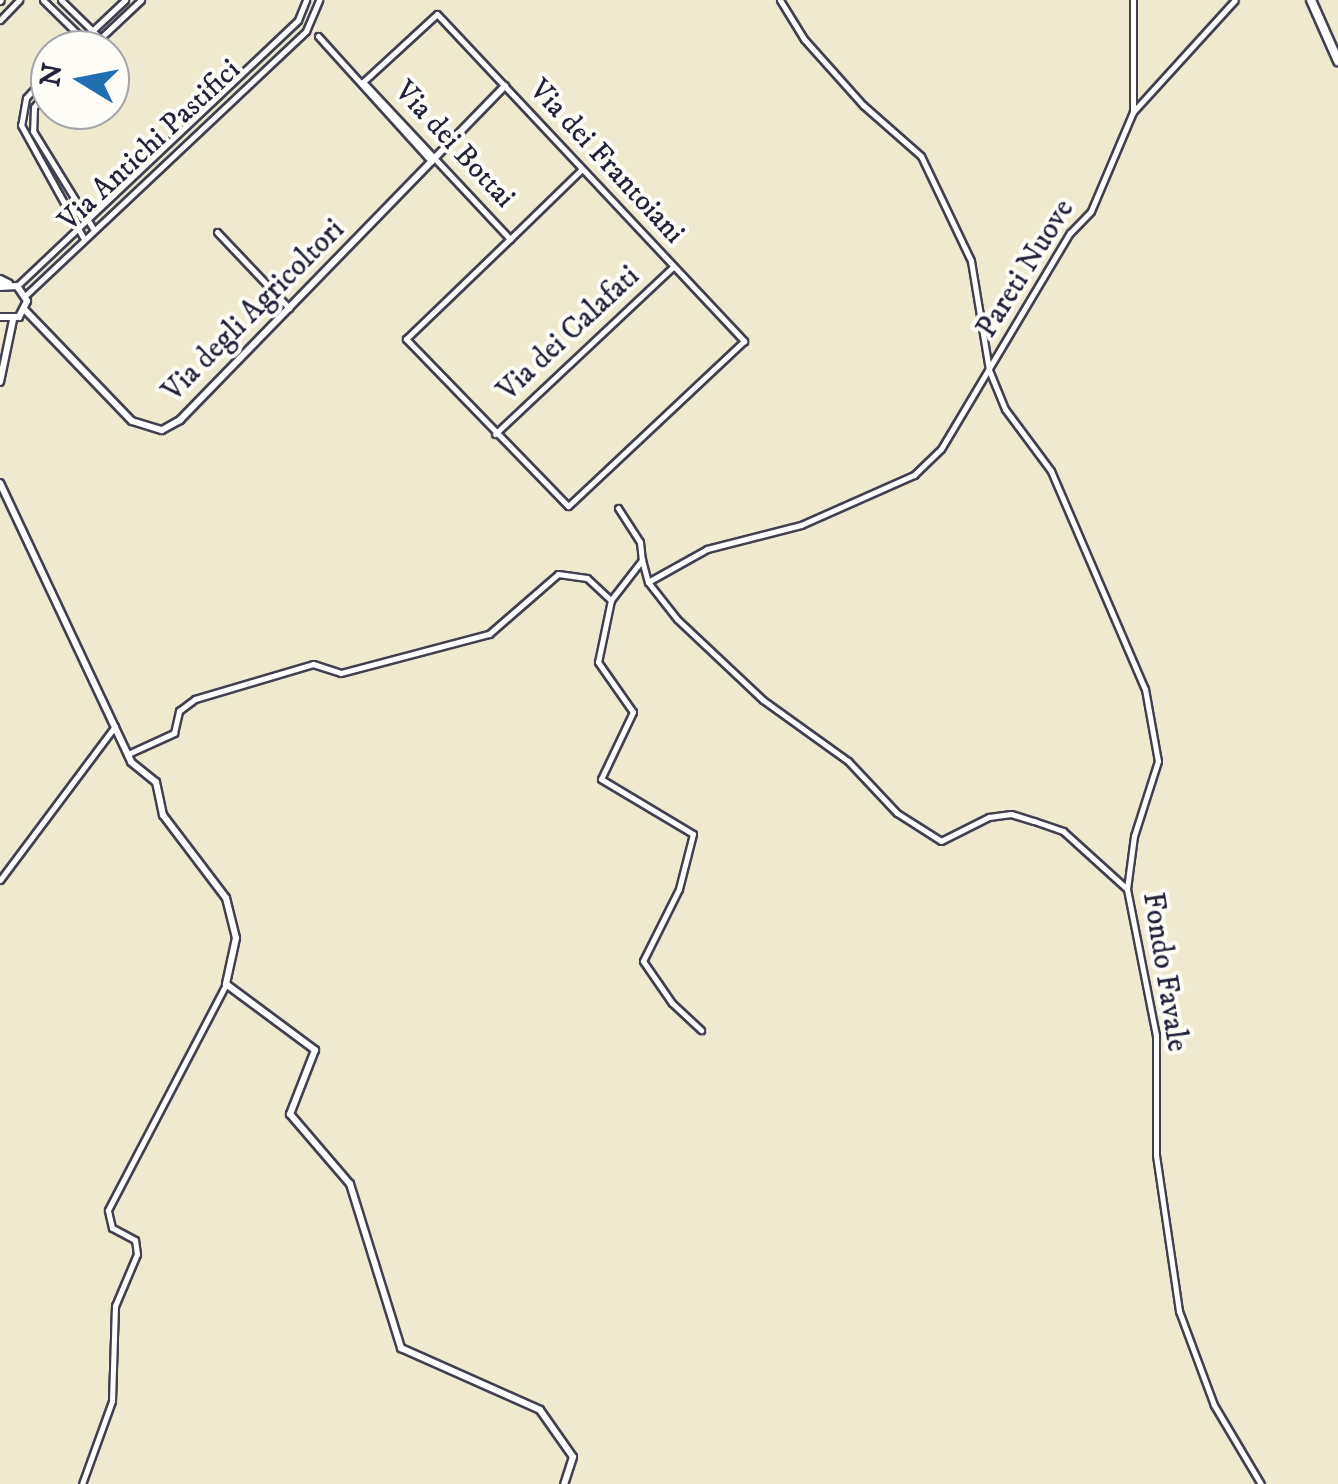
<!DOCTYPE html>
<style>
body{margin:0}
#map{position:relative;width:1338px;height:1484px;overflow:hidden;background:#efe9cf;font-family:"IM FELL DW Pica",serif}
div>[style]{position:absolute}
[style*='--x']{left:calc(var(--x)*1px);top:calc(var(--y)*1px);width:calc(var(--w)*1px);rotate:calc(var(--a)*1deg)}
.roads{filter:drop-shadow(2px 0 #414051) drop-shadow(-2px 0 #414051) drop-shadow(0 2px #414051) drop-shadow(0 -2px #414051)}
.minor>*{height:5px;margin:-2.5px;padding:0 2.5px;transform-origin:2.5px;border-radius:2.5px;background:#fff}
.tertiary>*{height:6px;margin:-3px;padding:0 3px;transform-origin:3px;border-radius:3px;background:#fff}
.secondary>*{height:8px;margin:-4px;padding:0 4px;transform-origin:4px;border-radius:4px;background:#fff}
span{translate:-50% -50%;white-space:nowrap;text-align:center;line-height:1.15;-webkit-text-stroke:8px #fdfcf7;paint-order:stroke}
.street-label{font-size:30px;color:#22223b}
.north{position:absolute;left:30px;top:30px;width:100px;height:100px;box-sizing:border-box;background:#fdfcf7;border:2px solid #a5a5ac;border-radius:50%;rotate:280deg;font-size:28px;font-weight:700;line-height:40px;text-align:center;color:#22223b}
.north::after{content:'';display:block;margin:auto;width:35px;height:45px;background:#1f6fb2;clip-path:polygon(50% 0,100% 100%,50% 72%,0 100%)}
</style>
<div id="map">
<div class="roads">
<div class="minor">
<i style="--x:43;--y:0;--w:67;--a:44.4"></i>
<i style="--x:61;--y:0;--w:54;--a:44.3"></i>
<i style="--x:780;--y:0;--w:46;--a:58.4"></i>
<i style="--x:804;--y:39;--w:89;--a:48.2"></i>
<i style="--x:863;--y:105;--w:77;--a:41.3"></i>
<i style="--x:921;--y:156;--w:116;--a:64.5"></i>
<i style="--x:971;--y:261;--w:110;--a:80.6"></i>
<i style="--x:989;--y:370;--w:42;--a:67.7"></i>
<i style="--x:1005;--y:409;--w:77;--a:53.4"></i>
<i style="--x:1051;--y:471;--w:237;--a:66.7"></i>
<i style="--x:1145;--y:689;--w:73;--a:79.8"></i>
<i style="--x:1158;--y:761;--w:79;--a:107.7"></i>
<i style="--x:1134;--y:836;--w:53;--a:97.5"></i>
<i style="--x:1127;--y:889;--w:149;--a:78.8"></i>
<i style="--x:1156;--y:1035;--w:120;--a:90"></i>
<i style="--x:1156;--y:1155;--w:158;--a:81.6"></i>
<i style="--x:1179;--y:1311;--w:100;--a:69.6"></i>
<i style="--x:1214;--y:1405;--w:92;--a:59.3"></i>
<i style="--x:0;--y:1;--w:1;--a:-45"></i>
<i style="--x:0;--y:20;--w:28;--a:-46"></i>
<i style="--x:318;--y:36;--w:169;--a:47.9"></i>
<i style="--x:72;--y:50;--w:73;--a:-43.3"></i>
<i style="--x:88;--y:50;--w:73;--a:-43.3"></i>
<i style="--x:50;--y:72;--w:35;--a:133"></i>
<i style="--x:26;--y:98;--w:27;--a:100"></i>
<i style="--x:21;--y:125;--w:130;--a:61.1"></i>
<i style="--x:50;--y:86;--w:26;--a:127"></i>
<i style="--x:34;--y:107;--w:24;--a:92"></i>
<i style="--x:33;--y:131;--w:116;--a:58.4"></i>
<i style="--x:1133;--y:112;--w:151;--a:-47.7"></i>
<i style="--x:217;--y:232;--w:105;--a:46.5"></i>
<i style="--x:510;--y:239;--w:215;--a:-133.1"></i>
<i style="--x:363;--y:82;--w:100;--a:-42.6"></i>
<i style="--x:437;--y:14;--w:449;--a:46.8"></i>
<i style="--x:744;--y:341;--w:241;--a:136.8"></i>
<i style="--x:568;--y:506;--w:233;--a:-134.1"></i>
<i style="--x:406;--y:339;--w:144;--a:-43.9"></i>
<i style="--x:510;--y:239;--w:99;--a:-44.2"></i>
<i style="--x:17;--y:286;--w:387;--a:-43.4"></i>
<i style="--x:298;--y:20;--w:22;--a:-68"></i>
<i style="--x:26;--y:295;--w:385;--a:-43.3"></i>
<i style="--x:306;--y:31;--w:34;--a:-67"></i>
<i style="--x:495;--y:434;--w:244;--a:-43.2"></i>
<i style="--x:618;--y:508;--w:40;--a:57.1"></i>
<i style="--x:640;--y:542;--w:18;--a:84"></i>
<i style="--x:648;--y:582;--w:47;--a:51.9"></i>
<i style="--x:677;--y:619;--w:118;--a:43.3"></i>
<i style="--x:763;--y:700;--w:105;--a:35.7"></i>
<i style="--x:848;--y:761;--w:71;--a:46.7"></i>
<i style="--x:897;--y:813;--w:52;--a:32.5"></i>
<i style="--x:941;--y:841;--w:54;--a:-26.6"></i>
<i style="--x:989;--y:817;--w:22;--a:-8"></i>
<i style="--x:1011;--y:814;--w:24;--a:17"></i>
<i style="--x:1034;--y:821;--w:31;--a:19"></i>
<i style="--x:1063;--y:831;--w:86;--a:42.2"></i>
<i style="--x:611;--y:600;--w:63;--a:101.8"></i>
<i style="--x:598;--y:662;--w:61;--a:55"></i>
<i style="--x:633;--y:712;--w:74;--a:115.5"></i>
<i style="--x:601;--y:779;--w:107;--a:30.9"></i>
<i style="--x:693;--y:834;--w:57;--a:104.3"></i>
<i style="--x:679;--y:889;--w:80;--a:116.6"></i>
<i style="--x:643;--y:961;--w:51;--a:55.4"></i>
<i style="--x:672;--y:1003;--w:40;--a:43"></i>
<i style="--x:128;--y:754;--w:51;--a:-24.5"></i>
<i style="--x:174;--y:733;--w:23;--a:-77"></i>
<i style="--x:179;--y:711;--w:20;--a:-37"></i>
<i style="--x:195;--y:699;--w:123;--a:-16.5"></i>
<i style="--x:313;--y:664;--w:29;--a:18"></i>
<i style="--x:341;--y:673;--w:153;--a:-14.8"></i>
<i style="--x:489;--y:634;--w:91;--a:-41"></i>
<i style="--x:558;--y:574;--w:29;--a:8"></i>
<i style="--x:587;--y:578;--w:33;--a:43"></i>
<i style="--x:611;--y:600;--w:51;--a:-52.2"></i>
<i style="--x:642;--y:560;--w:23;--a:75"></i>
<i style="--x:648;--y:582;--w:68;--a:-29.2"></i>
<i style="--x:707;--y:549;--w:97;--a:-14.3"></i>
<i style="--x:801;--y:525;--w:124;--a:-23.9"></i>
<i style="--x:914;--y:475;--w:37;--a:-44"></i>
<i style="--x:941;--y:449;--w:252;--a:-59.2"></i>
<i style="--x:1070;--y:233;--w:30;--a:-46"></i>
<i style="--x:1091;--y:211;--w:108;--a:-67"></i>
<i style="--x:1133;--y:112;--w:112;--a:-90"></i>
<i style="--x:0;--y:880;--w:192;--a:-53.2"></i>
<i style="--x:82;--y:1484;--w:88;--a:-70.1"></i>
<i style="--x:112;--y:1401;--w:95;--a:-88.2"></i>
<i style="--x:115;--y:1306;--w:56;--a:-67.1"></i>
<i style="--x:137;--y:1254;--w:14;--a:-98"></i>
<i style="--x:135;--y:1240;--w:26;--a:-152"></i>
<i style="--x:112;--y:1228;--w:18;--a:-103"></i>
<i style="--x:108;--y:1210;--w:255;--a:-62.4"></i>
</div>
<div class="tertiary">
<i style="--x:0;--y:287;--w:17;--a:-3"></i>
<i style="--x:17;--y:286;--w:18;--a:56"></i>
<i style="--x:27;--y:301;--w:18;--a:117"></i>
<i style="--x:19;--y:317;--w:19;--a:180"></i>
<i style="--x:25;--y:310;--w:154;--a:46.1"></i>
<i style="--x:132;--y:421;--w:31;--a:17"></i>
<i style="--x:162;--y:430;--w:21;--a:-29"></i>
<i style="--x:180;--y:420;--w:466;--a:-45.8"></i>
<i style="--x:0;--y:382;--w:63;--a:-78.2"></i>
<i style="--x:0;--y:483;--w:308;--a:64.8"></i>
<i style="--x:131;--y:762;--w:32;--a:39"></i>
<i style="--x:156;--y:782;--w:34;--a:78"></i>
<i style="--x:163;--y:815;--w:104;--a:52.8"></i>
<i style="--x:226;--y:898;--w:41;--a:76"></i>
<i style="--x:236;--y:938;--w:47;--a:102.3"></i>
<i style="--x:226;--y:984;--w:111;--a:36.6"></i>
<i style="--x:315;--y:1050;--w:69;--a:111.3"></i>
<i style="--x:290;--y:1114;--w:92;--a:49.4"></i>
<i style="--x:350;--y:1184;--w:172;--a:72.7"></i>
<i style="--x:401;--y:1348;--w:152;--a:24"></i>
<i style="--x:540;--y:1410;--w:57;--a:54.9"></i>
<i style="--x:573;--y:1457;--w:28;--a:108"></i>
</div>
<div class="secondary">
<i style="--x:1311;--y:0;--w:67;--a:66.1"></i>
<i style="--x:0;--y:280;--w:9;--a:27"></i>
</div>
</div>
<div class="street-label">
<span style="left:454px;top:145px;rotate:47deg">Via dei Bottai</span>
<span style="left:150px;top:146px;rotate:-43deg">Via Antichi Pastifici</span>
<span style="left:606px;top:162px;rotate:47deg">Via dei Frantoiani</span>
<span style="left:1026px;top:269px;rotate:-58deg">Pareti Nuove</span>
<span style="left:254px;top:311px;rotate:-45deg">Via degli Agricoltori</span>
<span style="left:569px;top:334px;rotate:-43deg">Via dei Calafati</span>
<span style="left:1164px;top:972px;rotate:81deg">Fondo Favale</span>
</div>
<div class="north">N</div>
</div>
